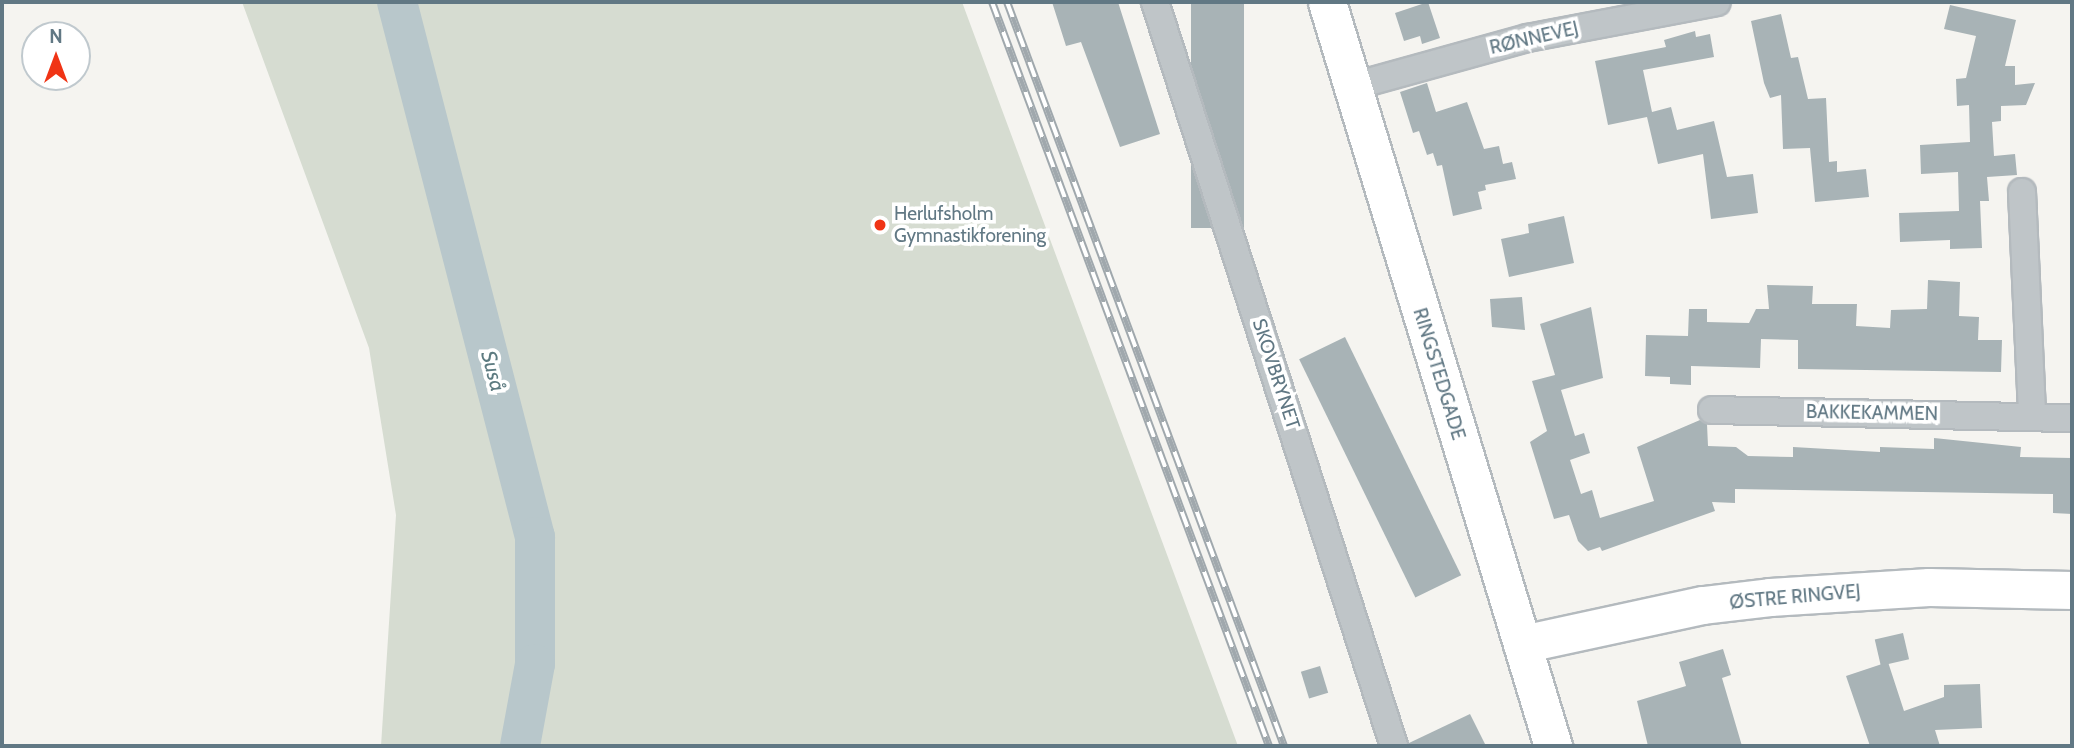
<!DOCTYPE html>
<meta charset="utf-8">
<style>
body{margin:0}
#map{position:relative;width:2074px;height:748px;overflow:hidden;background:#f5f4f0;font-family:Cabin,sans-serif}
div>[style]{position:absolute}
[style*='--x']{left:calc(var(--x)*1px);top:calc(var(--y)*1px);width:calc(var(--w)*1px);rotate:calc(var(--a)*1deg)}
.green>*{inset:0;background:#d6dcd1}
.river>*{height:40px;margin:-20px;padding:0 20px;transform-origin:20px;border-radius:20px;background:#b8c7cb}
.building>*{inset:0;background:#a8b3b6;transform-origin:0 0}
.roads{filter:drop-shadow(2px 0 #b4babe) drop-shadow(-2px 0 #b4babe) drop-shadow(0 2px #b4babe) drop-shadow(0 -2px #b4babe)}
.street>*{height:26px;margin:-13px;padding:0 13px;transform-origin:13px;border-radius:13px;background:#bfc5c8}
.secondary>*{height:37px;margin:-18.5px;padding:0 18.5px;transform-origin:18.5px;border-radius:18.5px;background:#fff}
.rail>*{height:8px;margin-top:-4px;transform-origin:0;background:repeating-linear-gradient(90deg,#fff 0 16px,#a0a8ad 0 32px);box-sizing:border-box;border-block:2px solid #a0a8ad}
.dots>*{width:19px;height:19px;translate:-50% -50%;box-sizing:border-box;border:4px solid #fff;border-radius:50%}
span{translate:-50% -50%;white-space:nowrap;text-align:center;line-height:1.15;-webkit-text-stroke:7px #fff;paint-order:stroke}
.street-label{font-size:19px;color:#617884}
.poi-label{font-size:19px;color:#617884}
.left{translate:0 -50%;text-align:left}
.water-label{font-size:21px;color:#5d7b81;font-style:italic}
.frame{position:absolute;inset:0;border:4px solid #617884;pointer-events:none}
.north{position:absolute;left:21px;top:21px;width:70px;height:70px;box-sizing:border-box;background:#fff;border:2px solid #c0c9ce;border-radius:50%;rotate:0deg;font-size:19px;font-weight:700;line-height:28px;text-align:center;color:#617884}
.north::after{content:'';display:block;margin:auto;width:24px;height:32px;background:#f03415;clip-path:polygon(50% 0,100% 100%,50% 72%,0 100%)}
</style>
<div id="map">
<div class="green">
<i style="clip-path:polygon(242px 2px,962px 2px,1238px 746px,381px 746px,396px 515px,369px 348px)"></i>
</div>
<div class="river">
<i style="--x:397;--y:2;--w:553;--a:75.54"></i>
<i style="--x:535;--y:537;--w:127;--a:90"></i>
<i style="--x:535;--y:664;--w:83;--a:100.4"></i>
</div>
<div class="building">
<i style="clip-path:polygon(1052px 2px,1118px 2px,1160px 134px,1120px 147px,1081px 42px,1066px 46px)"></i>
<i style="left:1191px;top:2px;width:53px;height:226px"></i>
<i style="clip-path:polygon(1428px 2px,1440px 38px,1422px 44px,1420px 36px,1404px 41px,1395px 13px)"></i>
<i style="clip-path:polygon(1950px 5px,2016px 20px,2005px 66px,2015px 66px,2015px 85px,2035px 83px,2026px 105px,2001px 106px,2001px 121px,1992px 122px,1994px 156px,2015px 154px,2017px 175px,1987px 177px,1989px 201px,1980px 201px,1982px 248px,1950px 249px,1950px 240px,1900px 242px,1899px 213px,1959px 211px,1958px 172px,1921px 174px,1920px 145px,1970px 142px,1969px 105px,1957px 106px,1956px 79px,1966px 78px,1976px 36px,1944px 29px)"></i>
<i style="clip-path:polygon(1781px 14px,1791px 58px,1798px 57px,1808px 99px,1826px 98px,1829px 162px,1837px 161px,1837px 172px,1866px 169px,1869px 197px,1815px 202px,1810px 148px,1783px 149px,1781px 95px,1770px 98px,1764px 83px,1751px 21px)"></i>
<i style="clip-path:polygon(1695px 31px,1696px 37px,1710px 34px,1714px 57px,1643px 70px,1652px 112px,1671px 107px,1677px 130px,1714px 121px,1727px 177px,1753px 174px,1758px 213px,1711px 219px,1703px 154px,1658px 164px,1647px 117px,1608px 125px,1595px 61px,1666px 47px,1664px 40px)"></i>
<i style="clip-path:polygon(1427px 83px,1436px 112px,1467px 102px,1484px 149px,1499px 146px,1503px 164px,1512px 162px,1516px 179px,1485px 185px,1486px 190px,1478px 192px,1482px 209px,1453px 216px,1442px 165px,1437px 166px,1433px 153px,1427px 155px,1419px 131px,1413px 133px,1400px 92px)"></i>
<i style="clip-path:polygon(1564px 216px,1574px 263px,1509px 277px,1501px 239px,1529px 233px,1528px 224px)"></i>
<i style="clip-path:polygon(1928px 280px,1960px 282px,1959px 316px,1979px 317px,1978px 340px,2002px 340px,2001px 372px,1798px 369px,1798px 340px,1761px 339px,1760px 368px,1691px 366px,1691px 385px,1670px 384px,1670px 377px,1645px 376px,1646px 335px,1688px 336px,1689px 309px,1707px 309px,1707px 322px,1749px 323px,1756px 309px,1769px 309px,1767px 285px,1813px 286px,1812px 304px,1857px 304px,1856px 326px,1890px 328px,1891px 310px,1927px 309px)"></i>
<i style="clip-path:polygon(1522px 297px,1525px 330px,1492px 327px,1490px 299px)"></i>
<i style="clip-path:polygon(1591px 307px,1603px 378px,1561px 390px,1575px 436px,1584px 433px,1590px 453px,1570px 460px,1581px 494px,1592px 490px,1600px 518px,1654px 501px,1637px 447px,1700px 420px,1707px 424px,1708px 446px,1736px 447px,1748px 456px,1793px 457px,1793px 447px,1880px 452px,1880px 447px,1934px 449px,1934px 438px,2021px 447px,2020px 457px,2072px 458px,2072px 514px,2053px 513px,2053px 494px,1735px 489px,1735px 503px,1712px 502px,1715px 511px,1602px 551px,1600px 547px,1588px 551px,1578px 541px,1569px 515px,1554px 519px,1530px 442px,1547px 431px,1532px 381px,1555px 375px,1540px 324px)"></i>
<i style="left:1345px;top:337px;width:265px;height:51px;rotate:64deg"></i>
<i style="left:1903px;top:633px;width:27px;height:29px;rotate:77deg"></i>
<i style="clip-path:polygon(1723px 649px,1731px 675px,1722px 678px,1742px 746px,1648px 746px,1637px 701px,1686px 686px,1679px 662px)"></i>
<i style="clip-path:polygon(1888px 662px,1904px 711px,1944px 697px,1944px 685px,1980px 684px,1982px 728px,1935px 730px,1940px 746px,1870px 746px,1846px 676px)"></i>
<i style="left:1320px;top:666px;width:28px;height:20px;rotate:73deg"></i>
<i style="clip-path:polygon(1470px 714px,1486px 746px,1409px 746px,1409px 743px)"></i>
</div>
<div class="roads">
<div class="street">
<i style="--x:1155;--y:2;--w:781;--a:72.19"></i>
<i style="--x:1354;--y:86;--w:180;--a:-15.5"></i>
<i style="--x:1527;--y:38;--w:193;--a:-10.7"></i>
<i style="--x:2022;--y:192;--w:224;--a:87.4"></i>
<i style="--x:1712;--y:410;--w:360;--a:1.3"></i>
</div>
<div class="secondary">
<i style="--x:1327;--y:2;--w:778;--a:73.1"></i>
<i style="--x:1522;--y:644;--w:185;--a:-12.2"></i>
<i style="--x:1703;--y:605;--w:67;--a:-6.8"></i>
<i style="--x:1770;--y:597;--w:159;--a:-3.6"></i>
<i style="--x:1929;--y:587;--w:143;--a:1.2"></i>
</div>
</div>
<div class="rail">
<i style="--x:992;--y:2;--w:794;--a:69.58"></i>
<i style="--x:1007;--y:2;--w:794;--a:69.58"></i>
</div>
<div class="dots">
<i style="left:880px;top:225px;background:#f03415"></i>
</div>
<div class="street-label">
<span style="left:1534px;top:38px;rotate:-13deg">RØNNEVEJ</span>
<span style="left:1276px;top:374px;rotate:72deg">SKOVBRYNET</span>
<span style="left:1439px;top:374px;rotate:73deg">RINGSTEDGADE</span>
<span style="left:1872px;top:413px;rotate:1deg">BAKKEKAMMEN</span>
<span style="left:1795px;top:597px;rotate:-5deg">ØSTRE RINGVEJ</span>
</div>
<div class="poi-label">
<span class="left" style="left:894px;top:225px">Herlufsholm<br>Gymnastikforening</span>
</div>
<div class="water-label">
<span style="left:493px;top:371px;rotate:75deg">Suså</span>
</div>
<div class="frame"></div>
<div class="north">N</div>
</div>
